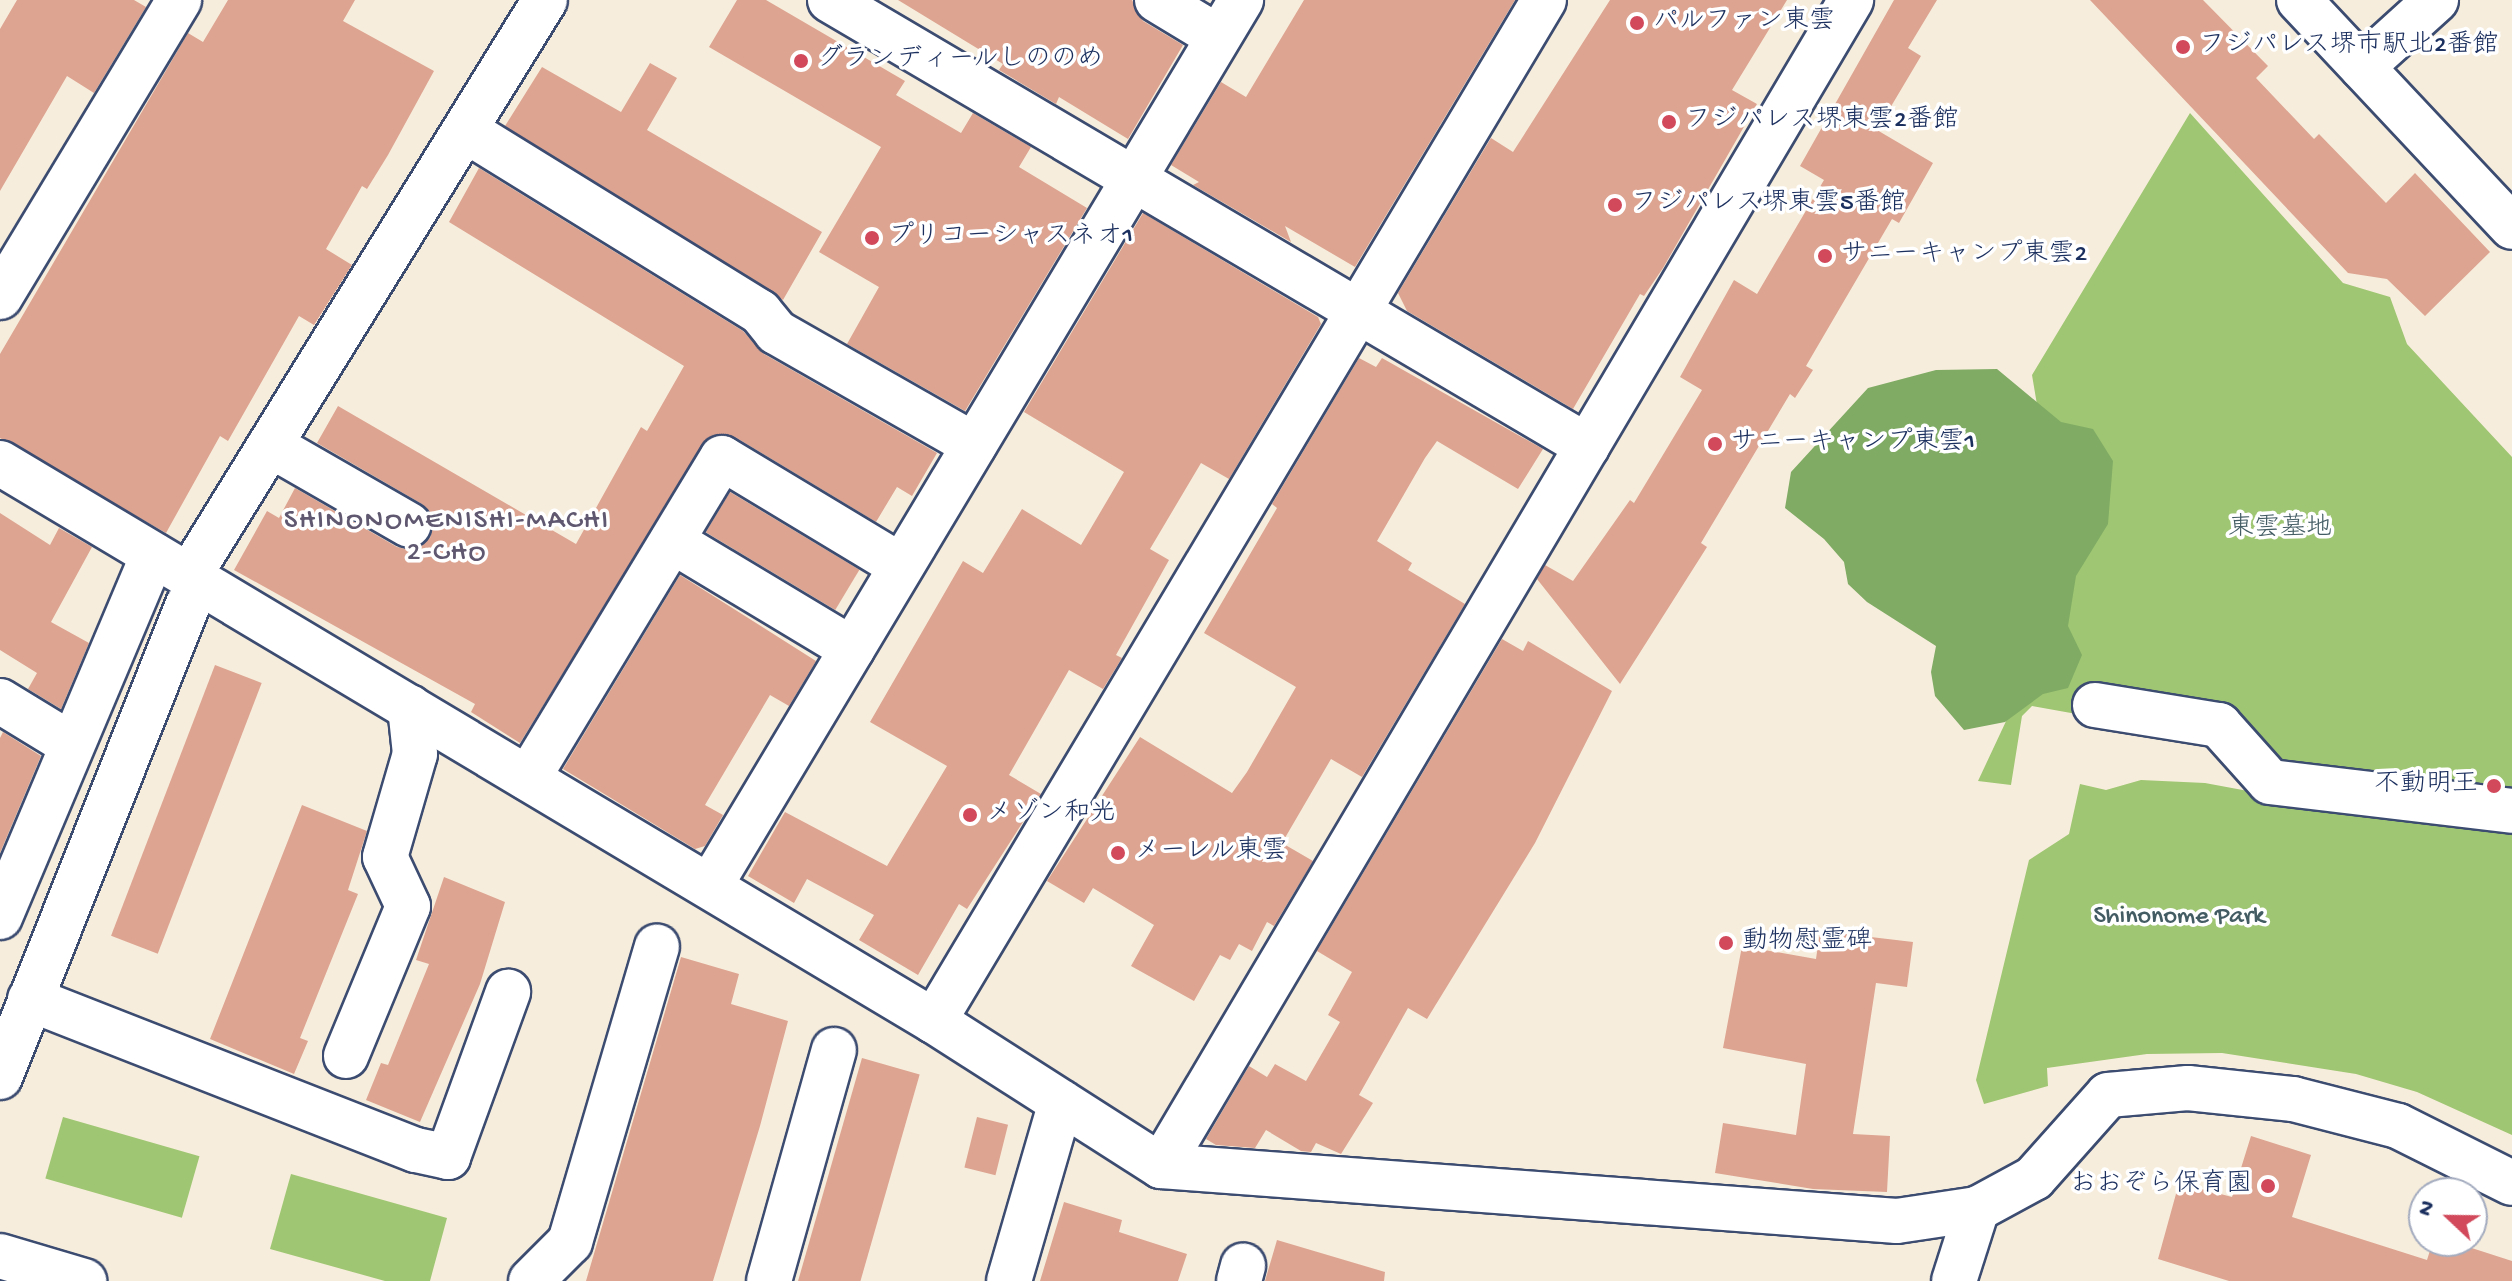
<!DOCTYPE html>
<meta charset="utf-8">
<style>
body{margin:0}
#map{position:relative;width:2512px;height:1281px;overflow:hidden;background:#f7eddc;font-family:"Gochi Hand","Klee One",sans-serif}
div>[style]{position:absolute}
[style*='--x']{left:calc(var(--x)*1px);top:calc(var(--y)*1px);width:calc(var(--w)*1px);rotate:calc(var(--a)*1deg)}
.green>*{inset:0;background:#9fc672;transform-origin:0 0}
.forest>*{inset:0;background:#7fab64}
.building>*{inset:0;background:#dda491;transform-origin:0 0}
.roads{filter:drop-shadow(2px 0 #3c4c71) drop-shadow(-2px 0 #3c4c71) drop-shadow(0 2px #3c4c71) drop-shadow(0 -2px #3c4c71)}
.minor>*{height:44px;margin:-22px;padding:0 22px;transform-origin:22px;border-radius:22px;background:#fff}
.dots>*{width:22px;height:22px;translate:-50% -50%;box-sizing:border-box;border:4px solid #fff;border-radius:50%}
span{translate:-50% -50%;white-space:nowrap;text-align:center;line-height:1.15;-webkit-text-stroke:7px #fff;paint-order:stroke}
.poi-label{font-size:26px;color:#1b2f5e}
.left{translate:0 -50%;text-align:left}
.right{translate:-100% -50%;text-align:right}
.park-label{font-size:26px;color:#435c64}
.neighbourhood-label{font-size:28px;color:#5f5870;letter-spacing:2px}
.north{position:absolute;left:2408px;top:1177px;width:80px;height:80px;box-sizing:border-box;background:#fff;border:2px solid #a4acbf;border-radius:50%;rotate:292deg;font-size:22px;font-weight:700;line-height:32px;text-align:center;color:#1b2f5e}
.north::after{content:'';display:block;margin:auto;width:28px;height:36px;background:#d1495b;clip-path:polygon(50% 0,100% 100%,50% 72%,0 100%)}
</style>
<div id="map">
<div class="green">
<i style="clip-path:polygon(2190px 113px,2343px 283px,2390px 297px,2407px 344px,2512px 457px,2512px 1135px,2417px 1092px,2356px 1074px,2222px 1053px,2147px 1054px,2047px 1068px,2048px 1086px,1984px 1104px,1976px 1080px,2029px 860px,2069px 834px,2080px 784px,2106px 790px,2141px 780px,2205px 783px,2248px 791px,2210px 738px,2032px 706px,2022px 716px,2011px 785px,1978px 781px,2068px 589px,2032px 375px)"></i>
<i style="left:63px;top:1117px;width:142px;height:64px;rotate:16deg"></i>
<i style="clip-path:polygon(291px 1174px,447px 1218px,430px 1281px,385px 1281px,270px 1249px)"></i>
</div>
<div class="forest">
<i style="clip-path:polygon(1997px 369px,2061px 422px,2093px 429px,2113px 461px,2108px 524px,2076px 576px,2068px 626px,2082px 655px,2068px 688px,2043px 694px,2005px 722px,1964px 730px,1935px 696px,1931px 672px,1936px 646px,1867px 602px,1848px 584px,1844px 562px,1824px 539px,1785px 508px,1791px 472px,1868px 388px,1936px 370px)"></i>
</div>
<div class="building">
<i style="clip-path:polygon(17px 0,134px 0,146px 7px,94px 93px,67px 76px,0 191px,0 29px)"></i>
<i style="clip-path:polygon(228px 0,355px 0,343px 21px,434px 71px,388px 155px,367px 189px,362px 186px,326px 249px,352px 265px,314px 325px,299px 316px,228px 441px,220px 436px,166px 533px,0 438px,0 354px,188px 33px,203px 42px)"></i>
<i style="clip-path:polygon(737px 0,766px 0,905px 81px,896px 95px,961px 133px,973px 113px,1031px 147px,1019px 167px,1087px 208px,965px 411px,847px 344px,879px 287px,819px 252px,881px 147px,709px 47px)"></i>
<i style="clip-path:polygon(898px 0,1132px 0,1143px 21px,1183px 45px,1128px 139px,1059px 97px,1056px 104px,999px 70px,1003px 64px)"></i>
<i style="clip-path:polygon(1304px 0,1515px 0,1355px 267px,1285px 226px,1291px 242px,1193px 185px,1199px 182px,1171px 165px,1221px 82px,1246px 97px)"></i>
<i style="clip-path:polygon(1610px 0,1787px 0,1732px 90px,1757px 104px,1663px 268px,1644px 296px,1640px 294px,1573px 409px,1407px 311px,1398px 293px,1491px 138px,1513px 152px)"></i>
<i style="clip-path:polygon(1894px 0,1937px 0,1908px 48px,1921px 56px,1877px 130px,1933px 163px,1899px 223px,1892px 219px,1806px 366px,1813px 370px,1795px 398px,1790px 394px,1701px 543px,1707px 547px,1620px 684px,1537px 579px,1545px 565px,1573px 581px,1630px 500px,1634px 503px,1702px 390px,1680px 377px,1734px 280px,1757px 294px,1824px 180px,1800px 166px)"></i>
<i style="clip-path:polygon(2090px 0,2203px 0,2268px 66px,2256px 78px,2314px 139px,2319px 134px,2386px 203px,2415px 173px,2490px 252px,2425px 316px,2387px 279px,2348px 273px)"></i>
<i style="clip-path:polygon(650px 63px,677px 78px,647px 130px,822px 232px,783px 300px,505px 126px,542px 67px,621px 112px)"></i>
<i style="clip-path:polygon(479px 168px,743px 331px,764px 354px,937px 453px,912px 496px,897px 487px,876px 522px,735px 437px,709px 437px,520px 743px,471px 712px,475px 704px,234px 570px,267px 511px,279px 518px,295px 488px,397px 547px,410px 550px,430px 538px,434px 524px,422px 504px,317px 443px,338px 406px,576px 544px,641px 427px,647px 431px,684px 366px,449px 222px)"></i>
<i style="clip-path:polygon(1143px 213px,1318px 317px,1321px 324px,1229px 479px,1201px 463px,1150px 549px,1169px 560px,1116px 655px,1122px 658px,1103px 689px,1069px 670px,1009px 775px,1041px 794px,967px 909px,959px 904px,918px 975px,859px 940px,874px 915px,807px 879px,794px 903px,748px 876px,785px 812px,887px 866px,947px 766px,870px 722px,963px 561px,983px 573px,1022px 509px,1081px 545px,1124px 472px,1024px 412px)"></i>
<i style="clip-path:polygon(1359px 358px,1376px 367px,1382px 358px,1543px 449px,1518px 489px,1437px 441px,1425px 458px,1377px 541px,1412px 563px,1408px 570px,1465px 604px,1362px 777px,1331px 759px,1282px 843px,1313px 861px,1274px 926px,1267px 922px,1252px 951px,1239px 944px,1230px 960px,1220px 955px,1194px 1001px,1131px 966px,1154px 925px,1093px 888px,1084px 903px,1047px 881px,1140px 737px,1232px 793px,1247px 772px,1296px 687px,1204px 633px,1277px 508px,1272px 504px)"></i>
<i style="left:730px;top:492px;width:151px;height:47px;rotate:31deg"></i>
<i style="clip-path:polygon(0 513px,50px 545px,59px 528px,92px 547px,51px 622px,89px 643px,61px 709px,28px 689px,37px 673px,0 650px)"></i>
<i style="clip-path:polygon(680px 575px,816px 661px,789px 706px,770px 695px,705px 805px,723px 815px,705px 846px,695px 849px,563px 769px)"></i>
<i style="clip-path:polygon(1502px 639px,1523px 651px,1528px 641px,1612px 691px,1535px 843px,1427px 1019px,1408px 1008px,1359px 1095px,1373px 1103px,1341px 1154px,1316px 1143px,1311px 1152px,1301px 1151px,1266px 1130px,1255px 1148px,1216px 1145px,1206px 1139px,1249px 1066px,1267px 1077px,1275px 1064px,1306px 1081px,1340px 1022px,1328px 1015px,1352px 972px,1317px 951px)"></i>
<i style="left:215px;top:665px;width:50px;height:290px;rotate:21deg"></i>
<i style="clip-path:polygon(3px 732px,41px 756px,0 853px,0 738px)"></i>
<i style="clip-path:polygon(302px 805px,367px 831px,348px 890px,358px 894px,300px 1038px,308px 1041px,294px 1074px,210px 1039px)"></i>
<i style="clip-path:polygon(444px 877px,505px 902px,480px 984px,420px 1122px,366px 1100px,381px 1063px,388px 1065px,429px 964px,416px 960px)"></i>
<i style="clip-path:polygon(1820px 931px,1913px 942px,1907px 987px,1876px 983px,1853px 1134px,1890px 1136px,1887px 1192px,1813px 1189px,1715px 1173px,1723px 1123px,1796px 1135px,1806px 1064px,1723px 1048px,1742px 946px,1816px 959px)"></i>
<i style="clip-path:polygon(681px 957px,739px 974px,731px 1004px,788px 1021px,760px 1126px,713px 1281px,586px 1281px)"></i>
<i style="left:862px;top:1058px;width:60px;height:232px;rotate:16deg"></i>
<i style="left:977px;top:1117px;width:32px;height:52px;rotate:14deg"></i>
<i style="clip-path:polygon(2251px 1136px,2311px 1155px,2292px 1217px,2427px 1260px,2433px 1241px,2450px 1241px,2512px 1261px,2512px 1281px,2229px 1281px,2158px 1259px,2179px 1183px,2232px 1197px)"></i>
<i style="clip-path:polygon(1064px 1202px,1122px 1220px,1119px 1232px,1187px 1254px,1178px 1281px,1040px 1281px)"></i>
<i style="clip-path:polygon(1277px 1240px,1385px 1272px,1384px 1281px,1265px 1281px)"></i>
</div>
<div class="roads">
<div class="minor">
<i style="--x:830;--y:0;--w:879;--a:30.51"></i>
<i style="--x:1157;--y:0;--w:71;--a:31.2"></i>
<i style="--x:2299;--y:0;--w:311;--a:46.8"></i>
<i style="--x:2362;--y:67;--w:100;--a:-42.2"></i>
<i style="--x:465;--y:130;--w:347;--a:31.7"></i>
<i style="--x:760;--y:312;--w:26;--a:51"></i>
<i style="--x:776;--y:332;--w:228;--a:29.7"></i>
<i style="--x:0;--y:297;--w:347;--a:-58.9"></i>
<i style="--x:270;--y:445;--w:160;--a:29.9"></i>
<i style="--x:0;--y:463;--w:1088;--a:30.86"></i>
<i style="--x:934;--y:1021;--w:269;--a:32.6"></i>
<i style="--x:1161;--y:1166;--w:738;--a:4.27"></i>
<i style="--x:1897;--y:1221;--w:81;--a:-8.5"></i>
<i style="--x:1977;--y:1209;--w:65;--a:-28.5"></i>
<i style="--x:2034;--y:1178;--w:111;--a:-48.3"></i>
<i style="--x:2108;--y:1095;--w:80;--a:-5"></i>
<i style="--x:2188;--y:1088;--w:106;--a:6"></i>
<i style="--x:2293;--y:1099;--w:108;--a:14.4"></i>
<i style="--x:2398;--y:1126;--w:127;--a:26.6"></i>
<i style="--x:672;--y:541;--w:210;--a:31"></i>
<i style="--x:189;--y:576;--w:677;--a:-58.28"></i>
<i style="--x:0;--y:701;--w:84;--a:31.4"></i>
<i style="--x:2095;--y:705;--w:126;--a:9.2"></i>
<i style="--x:2219;--y:725;--w:76;--a:48.2"></i>
<i style="--x:2270;--y:782;--w:244;--a:6.8"></i>
<i style="--x:528;--y:778;--w:374;--a:-58.8"></i>
<i style="--x:722;--y:458;--w:209;--a:31.1"></i>
<i style="--x:710;--y:886;--w:1033;--a:-59.06"></i>
<i style="--x:0;--y:917;--w:393;--a:-67.1"></i>
<i style="--x:30;--y:999;--w:414;--a:21.4"></i>
<i style="--x:416;--y:1150;--w:33;--a:12"></i>
<i style="--x:448;--y:1157;--w:176;--a:-70"></i>
<i style="--x:934;--y:1021;--w:1189;--a:-59.14"></i>
<i style="--x:346;--y:1056;--w:162;--a:-67.5"></i>
<i style="--x:408;--y:906;--w:54;--a:-115.1"></i>
<i style="--x:385;--y:857;--w:107;--a:-73.8"></i>
<i style="--x:415;--y:754;--w:47;--a:-96.1"></i>
<i style="--x:0;--y:1077;--w:509;--a:-68.32"></i>
<i style="--x:1161;--y:1166;--w:1355;--a:-59.38"></i>
<i style="--x:0;--y:1256;--w:88;--a:16.6"></i>
<i style="--x:531;--y:1281;--w:55;--a:-45"></i>
<i style="--x:570;--y:1242;--w:308;--a:-73.6"></i>
<i style="--x:769;--y:1281;--w:240;--a:-74.3"></i>
<i style="--x:1009;--y:1281;--w:186;--a:-73.8"></i>
<i style="--x:1239;--y:1281;--w:16;--a:-75"></i>
<i style="--x:1954;--y:1281;--w:76;--a:-72.3"></i>
</div>
</div>
<div class="dots">
<i style="left:1637px;top:23px;background:#d1495b"></i>
<i style="left:2183px;top:47px;background:#d1495b"></i>
<i style="left:801px;top:61px;background:#d1495b"></i>
<i style="left:1669px;top:122px;background:#d1495b"></i>
<i style="left:1615px;top:205px;background:#d1495b"></i>
<i style="left:872px;top:238px;background:#d1495b"></i>
<i style="left:1825px;top:256px;background:#d1495b"></i>
<i style="left:1715px;top:444px;background:#d1495b"></i>
<i style="left:2494px;top:786px;background:#d1495b"></i>
<i style="left:970px;top:815px;background:#d1495b"></i>
<i style="left:1118px;top:853px;background:#d1495b"></i>
<i style="left:1726px;top:943px;background:#d1495b"></i>
<i style="left:2268px;top:1186px;background:#d1495b"></i>
</div>
<div class="poi-label">
<span class="left" style="left:1653px;top:23px">パルファン東雲</span>
<span class="left" style="left:2199px;top:47px">フジパレス堺市駅北2番館</span>
<span class="left" style="left:817px;top:61px">グランディールしののめ</span>
<span class="left" style="left:1685px;top:122px">フジパレス堺東雲2番館</span>
<span class="left" style="left:1631px;top:205px">フジパレス堺東雲5番館</span>
<span class="left" style="left:888px;top:238px">プリコーシャスネオ1</span>
<span class="left" style="left:1841px;top:256px">サニーキャンプ東雲2</span>
<span class="left" style="left:1731px;top:444px">サニーキャンプ東雲1</span>
<span class="right" style="left:2478px;top:786px">不動明王</span>
<span class="left" style="left:986px;top:815px">メゾン和光</span>
<span class="left" style="left:1134px;top:853px">メーレル東雲</span>
<span class="left" style="left:1742px;top:943px">動物慰霊碑</span>
<span class="right" style="left:2252px;top:1186px">おおぞら保育園</span>
</div>
<div class="park-label">
<span style="left:2280px;top:530px">東雲墓地</span>
<span style="left:2179px;top:918px">Shinonome Park</span>
</div>
<div class="neighbourhood-label">
<span style="left:447px;top:538px">SHINONOMENISHI-MACHI<br>2-CHO</span>
</div>
<div class="north">N</div>
</div>
